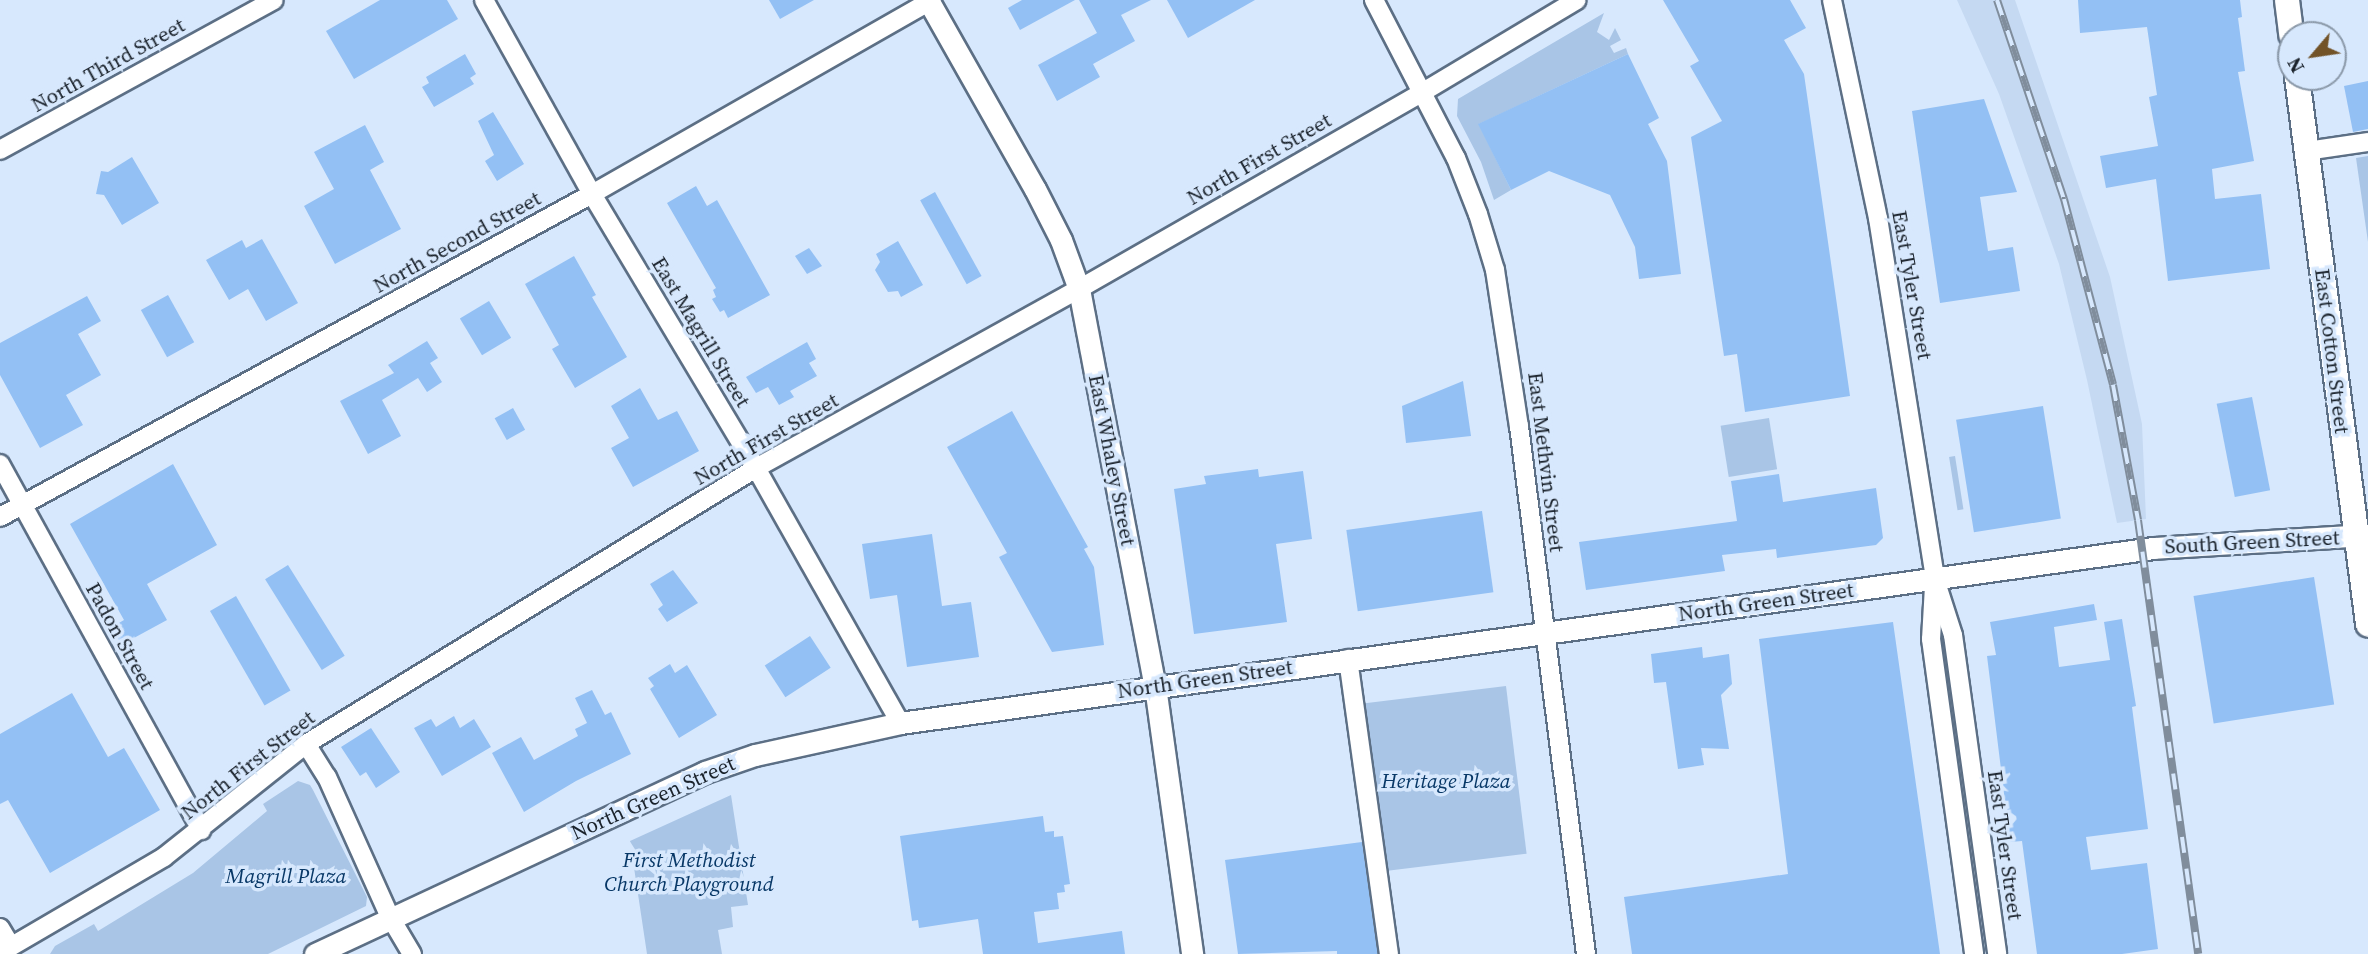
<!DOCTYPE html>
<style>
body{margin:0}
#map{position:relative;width:2368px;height:954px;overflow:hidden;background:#d7e8fd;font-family:"Source Serif 4",serif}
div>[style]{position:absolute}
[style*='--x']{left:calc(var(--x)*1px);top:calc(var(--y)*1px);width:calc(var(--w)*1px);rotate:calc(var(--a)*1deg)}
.built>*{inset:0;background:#c5d9f2}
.green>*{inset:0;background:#a9c5e6;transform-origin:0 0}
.building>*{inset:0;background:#93c0f4;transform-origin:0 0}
.roads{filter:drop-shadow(2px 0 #5c6f85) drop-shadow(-2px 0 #5c6f85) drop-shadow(0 2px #5c6f85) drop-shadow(0 -2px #5c6f85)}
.minor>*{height:18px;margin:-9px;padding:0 9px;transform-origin:9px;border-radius:9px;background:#fff}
.tertiary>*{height:21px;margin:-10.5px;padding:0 10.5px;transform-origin:10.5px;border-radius:10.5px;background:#fff}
.secondary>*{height:24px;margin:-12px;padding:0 12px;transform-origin:12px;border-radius:12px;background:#fff}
.rail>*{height:8px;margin-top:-4px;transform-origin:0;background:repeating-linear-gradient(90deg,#d7e8fd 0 16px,#808d9c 0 32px);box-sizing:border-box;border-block:2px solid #808d9c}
span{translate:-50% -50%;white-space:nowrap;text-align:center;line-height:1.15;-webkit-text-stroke:7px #d7e8fd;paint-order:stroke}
.street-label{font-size:21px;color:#1a222b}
.park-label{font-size:21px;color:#083867;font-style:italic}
.north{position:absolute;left:2277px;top:21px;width:70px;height:70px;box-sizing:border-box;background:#d7e8fd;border:2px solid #8b99a9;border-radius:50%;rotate:241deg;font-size:19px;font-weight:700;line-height:28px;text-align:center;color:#1a222b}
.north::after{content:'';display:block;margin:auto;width:24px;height:32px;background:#725328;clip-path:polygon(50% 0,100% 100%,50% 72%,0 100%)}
</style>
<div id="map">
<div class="built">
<i style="clip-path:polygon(1957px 0,2015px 0,2110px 277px,2142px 424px,2146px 519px,2117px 523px,2087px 380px,2059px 264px,1999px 94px)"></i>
</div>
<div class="green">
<i style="clip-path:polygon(1604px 13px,1597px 32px,1609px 40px,1615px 28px,1621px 40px,1610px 46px,1614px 53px,1626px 48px,1628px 54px,1479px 124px,1511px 190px,1494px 200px,1481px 162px,1457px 116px,1458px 99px)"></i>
<i style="clip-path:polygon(2368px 156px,2368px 242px,2356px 158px)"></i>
<i style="left:1769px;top:418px;width:52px;height:49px;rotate:81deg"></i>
<i style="left:1955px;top:456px;width:54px;height:6px;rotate:81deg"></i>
<i style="left:1506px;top:686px;width:169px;height:144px;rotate:83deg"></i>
<i style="clip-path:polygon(298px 781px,310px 785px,313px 790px,367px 897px,366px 906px,268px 954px,50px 954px,55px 946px,94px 924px,98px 931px,193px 873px,267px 811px,263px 804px)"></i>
<i style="clip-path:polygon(731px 795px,748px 905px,731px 907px,733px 927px,718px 930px,722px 954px,647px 954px,630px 841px)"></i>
</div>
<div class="building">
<i style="clip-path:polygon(380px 0,447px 0,458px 19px,354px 79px,326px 31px)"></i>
<i style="clip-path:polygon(769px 0,814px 0,780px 19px)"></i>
<i style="clip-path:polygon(1022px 0,1075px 0,1020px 30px,1008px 8px)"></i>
<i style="clip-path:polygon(1079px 0,1151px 0,1121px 15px,1135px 41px,1093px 64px,1100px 77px,1057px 101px,1038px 65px,1097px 33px)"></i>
<i style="clip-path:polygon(1167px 0,1255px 0,1188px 38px)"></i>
<i style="clip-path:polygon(1663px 0,1790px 0,1806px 28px,1784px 40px,1804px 74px,1850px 396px,1745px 412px,1737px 354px,1724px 356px,1691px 137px,1722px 121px,1690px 66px,1699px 61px)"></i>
<i style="clip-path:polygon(2078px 0,2240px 0,2242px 17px,2238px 18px,2245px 71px,2238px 72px,2254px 161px,2212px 169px,2215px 199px,2261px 194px,2270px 269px,2168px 281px,2156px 179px,2106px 188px,2100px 156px,2158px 146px,2149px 97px,2157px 95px,2147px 27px,2080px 33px)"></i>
<i style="clip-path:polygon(465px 54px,476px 74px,470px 78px,474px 84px,434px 107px,422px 87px,429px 83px,426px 77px)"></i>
<i style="clip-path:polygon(1628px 54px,1659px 118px,1648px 124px,1667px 161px,1681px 274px,1639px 279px,1635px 247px,1610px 195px,1549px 171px,1511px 190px,1478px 124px)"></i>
<i style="clip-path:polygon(2368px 81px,2368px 129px,2353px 132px,2344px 86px)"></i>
<i style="clip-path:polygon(1984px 99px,2017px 192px,1980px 197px,1988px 251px,2013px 247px,2020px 291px,1940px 303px,1912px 111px)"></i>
<i style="clip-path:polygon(493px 112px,524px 164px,497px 181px,485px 161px,494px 155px,478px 121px)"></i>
<i style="clip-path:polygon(365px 125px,384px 162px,370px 170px,401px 229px,335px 264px,304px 206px,334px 189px,314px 152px)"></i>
<i style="clip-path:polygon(132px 157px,159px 203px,122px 225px,104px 195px,96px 194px,101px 171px,108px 172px)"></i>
<i style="clip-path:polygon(696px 186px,707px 206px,717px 200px,770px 295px,728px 318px,724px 310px,720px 312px,712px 299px,716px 297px,713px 290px,716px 288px,667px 203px)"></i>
<i style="left:935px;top:192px;width:96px;height:17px;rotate:61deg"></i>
<i style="clip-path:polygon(262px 239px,298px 303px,266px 321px,248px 289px,229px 300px,206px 260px,242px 240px,246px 248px)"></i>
<i style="clip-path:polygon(898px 241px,923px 285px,901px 297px,898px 291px,888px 292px,875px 270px,880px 262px,876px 254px)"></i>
<i style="clip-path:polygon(809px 248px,822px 266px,807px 274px,795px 256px)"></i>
<i style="clip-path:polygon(574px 256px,596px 295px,592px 297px,627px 357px,575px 388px,552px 349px,559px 345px,525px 284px)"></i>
<i style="left:168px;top:295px;width:54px;height:31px;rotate:61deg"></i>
<i style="clip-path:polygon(87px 296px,101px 321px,78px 334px,101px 375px,66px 395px,83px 425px,40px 448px,0 375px,0 343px)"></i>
<i style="left:489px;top:301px;width:43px;height:34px;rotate:59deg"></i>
<i style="clip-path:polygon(427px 341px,438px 358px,430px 363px,442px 382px,427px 392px,418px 378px,382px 400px,401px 436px,368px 454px,340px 401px,394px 373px,388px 365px)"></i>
<i style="clip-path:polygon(807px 342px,816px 359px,809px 363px,817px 376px,790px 391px,794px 397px,779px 405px,768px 387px,756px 393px,746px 377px)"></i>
<i style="clip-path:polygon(1463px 381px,1471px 436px,1406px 443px,1402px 406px)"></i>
<i style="clip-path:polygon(640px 388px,658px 420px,677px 411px,699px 451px,633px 487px,611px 448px,629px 438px,611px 406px)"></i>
<i style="left:2252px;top:397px;width:95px;height:36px;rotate:79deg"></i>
<i style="left:2043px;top:406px;width:114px;height:88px;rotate:81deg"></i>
<i style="left:513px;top:408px;width:25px;height:21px;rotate:61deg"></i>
<i style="clip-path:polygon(1012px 411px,1088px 547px,1084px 549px,1094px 567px,1104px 645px,1052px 652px,999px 557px,1007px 553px,947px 447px)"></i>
<i style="clip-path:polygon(173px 464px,217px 545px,147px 584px,167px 620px,121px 645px,112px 627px,124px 620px,70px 524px)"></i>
<i style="clip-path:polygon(1258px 469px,1259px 477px,1303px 471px,1312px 539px,1276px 544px,1287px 622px,1194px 634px,1174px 489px,1206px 484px,1204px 476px)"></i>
<i style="clip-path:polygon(1779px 474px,1783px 502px,1876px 488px,1883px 538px,1876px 545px,1777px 558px,1776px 549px,1722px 555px,1725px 571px,1586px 590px,1579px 542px,1737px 521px,1731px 481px)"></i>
<i style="left:1482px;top:511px;width:82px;height:137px;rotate:82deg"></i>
<i style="clip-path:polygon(932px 534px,942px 606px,971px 602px,979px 657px,907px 667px,897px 595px,870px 599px,862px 544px)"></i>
<i style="left:288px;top:565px;width:107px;height:27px;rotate:58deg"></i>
<i style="clip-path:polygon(673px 570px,698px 603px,667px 622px,658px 609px,663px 605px,650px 584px)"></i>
<i style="left:2314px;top:577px;width:129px;height:122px;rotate:81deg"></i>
<i style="left:236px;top:596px;width:109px;height:30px;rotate:60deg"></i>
<i style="clip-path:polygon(2094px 604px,2097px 620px,2054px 627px,2059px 667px,2110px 660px,2104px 622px,2122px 619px,2136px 706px,2132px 707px,2148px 829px,2086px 837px,2091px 870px,2147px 863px,2158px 949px,2122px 954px,2037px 954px,2022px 841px,2010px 842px,1987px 656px,1996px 655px,1990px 622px)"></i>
<i style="clip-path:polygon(1893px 622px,1940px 954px,1632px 954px,1624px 897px,1788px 874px,1759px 639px)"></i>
<i style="left:810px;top:636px;width:38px;height:54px;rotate:57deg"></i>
<i style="clip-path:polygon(1702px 647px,1703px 658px,1729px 654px,1732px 684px,1721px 695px,1729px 749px,1701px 748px,1704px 765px,1678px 769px,1666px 682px,1654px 683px,1651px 654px)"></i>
<i style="clip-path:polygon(670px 664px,675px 673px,687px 665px,717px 715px,679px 738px,650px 689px,654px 686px,648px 678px)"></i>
<i style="clip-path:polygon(592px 690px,605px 715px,611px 712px,631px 754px,576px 781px,524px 812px,492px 753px,521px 737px,534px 760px,578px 736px,575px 729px,587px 723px,575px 698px)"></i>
<i style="clip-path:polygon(72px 693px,108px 757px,124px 748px,160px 810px,50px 873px,8px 800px,0 804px,0 734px)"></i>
<i style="clip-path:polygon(454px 716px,460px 728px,474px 719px,491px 747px,442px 776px,414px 728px,431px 719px,436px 727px)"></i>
<i style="clip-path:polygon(371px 728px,400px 772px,376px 788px,366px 772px,360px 776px,341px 747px)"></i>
<i style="clip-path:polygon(1043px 816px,1045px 832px,1054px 831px,1054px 837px,1063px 836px,1070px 884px,1064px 885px,1065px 892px,1057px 893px,1059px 909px,1034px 912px,1038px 943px,1122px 931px,1125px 954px,983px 954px,978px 919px,919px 928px,918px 920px,912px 921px,900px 836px)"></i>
<i style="clip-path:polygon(1362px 842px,1378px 954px,1337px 954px,1337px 951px,1238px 954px,1225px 860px)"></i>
</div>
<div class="roads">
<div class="minor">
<i style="--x:484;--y:0;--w:222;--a:60.9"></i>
<i style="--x:592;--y:194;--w:319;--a:59.1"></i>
<i style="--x:756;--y:468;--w:293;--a:60.5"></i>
<i style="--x:1374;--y:0;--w:178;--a:62.6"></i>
<i style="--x:1456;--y:158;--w:60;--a:68.6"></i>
<i style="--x:1478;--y:214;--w:59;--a:73.1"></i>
<i style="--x:1495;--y:270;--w:158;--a:81.3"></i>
<i style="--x:1519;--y:426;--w:532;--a:82.77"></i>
<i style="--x:1832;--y:0;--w:223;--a:78.1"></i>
<i style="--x:1878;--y:218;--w:365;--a:81"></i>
<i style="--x:1935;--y:579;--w:59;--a:72.2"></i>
<i style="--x:1953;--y:635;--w:322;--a:82.1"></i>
<i style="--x:0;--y:150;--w:312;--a:-28.7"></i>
<i style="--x:2306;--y:151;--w:63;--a:-8.3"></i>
<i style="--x:0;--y:464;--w:418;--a:61.2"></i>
<i style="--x:0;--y:517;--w:674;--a:-28.62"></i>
<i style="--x:592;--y:194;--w:391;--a:-29.7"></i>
<i style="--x:1934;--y:586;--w:53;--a:93.2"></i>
<i style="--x:1931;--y:639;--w:318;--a:82.2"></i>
<i style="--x:1348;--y:659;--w:298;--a:82.1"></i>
<i style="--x:306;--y:744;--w:39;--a:58"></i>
<i style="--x:327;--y:777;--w:154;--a:65.8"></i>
<i style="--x:390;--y:917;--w:43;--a:59.3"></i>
<i style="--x:0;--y:928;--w:21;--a:59"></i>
<i style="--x:0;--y:953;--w:190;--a:-30.3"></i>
<i style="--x:164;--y:857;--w:181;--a:-38.5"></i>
<i style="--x:306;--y:744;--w:528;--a:-31.52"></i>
<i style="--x:756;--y:468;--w:369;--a:-29"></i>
<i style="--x:1079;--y:289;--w:396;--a:-29.8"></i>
<i style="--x:1423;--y:92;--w:179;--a:-30.9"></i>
</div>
<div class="tertiary">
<i style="--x:928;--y:0;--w:217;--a:60.5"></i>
<i style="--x:1035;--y:189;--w:57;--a:63"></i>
<i style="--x:1061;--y:240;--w:52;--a:69.8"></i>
<i style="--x:1079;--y:289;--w:404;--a:79.2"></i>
<i style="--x:1155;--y:686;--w:271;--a:82.1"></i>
<i style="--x:315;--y:954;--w:430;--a:-25"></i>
<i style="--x:705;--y:772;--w:53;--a:-18.8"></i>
<i style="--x:755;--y:755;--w:148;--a:-12.4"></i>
<i style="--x:900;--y:723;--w:1265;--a:-7.95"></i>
<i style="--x:2153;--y:548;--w:215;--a:-3.5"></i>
</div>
<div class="secondary">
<i style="--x:2287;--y:0;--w:35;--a:83"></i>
<i style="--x:2297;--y:77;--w:552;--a:82.6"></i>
</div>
</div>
<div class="rail">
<i style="--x:1997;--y:0;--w:210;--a:71.4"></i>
<i style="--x:2064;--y:199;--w:192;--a:75.2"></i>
<i style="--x:2113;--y:385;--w:137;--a:79.5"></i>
<i style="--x:2138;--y:520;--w:438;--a:82.1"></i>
</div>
<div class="street-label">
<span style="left:108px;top:65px;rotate:-29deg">North Third Street</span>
<span style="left:1259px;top:159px;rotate:-30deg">North First Street</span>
<span style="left:457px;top:242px;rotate:-29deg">North Second Street</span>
<span style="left:1912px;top:285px;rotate:80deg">East Tyler Street</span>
<span style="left:701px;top:332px;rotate:59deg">East Magrill Street</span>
<span style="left:2332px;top:351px;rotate:83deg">East Cotton Street</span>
<span style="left:766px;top:439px;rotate:-30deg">North First Street</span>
<span style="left:1112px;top:460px;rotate:79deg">East Whaley Street</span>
<span style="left:1546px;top:462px;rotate:83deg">East Methvin Street</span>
<span style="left:2252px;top:542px;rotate:-3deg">South Green Street</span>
<span style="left:1766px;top:602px;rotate:-8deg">North Green Street</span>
<span style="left:120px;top:636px;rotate:61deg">Padon Street</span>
<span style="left:1205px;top:679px;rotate:-8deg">North Green Street</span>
<span style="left:248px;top:765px;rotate:-38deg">North First Street</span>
<span style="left:653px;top:798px;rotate:-24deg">North Green Street</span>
<span style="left:2005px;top:845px;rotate:82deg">East Tyler Street</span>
</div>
<div class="park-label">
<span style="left:1446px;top:781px">Heritage Plaza</span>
<span style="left:689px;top:872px">First Methodist<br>Church Playground</span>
<span style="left:286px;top:876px">Magrill Plaza</span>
</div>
<div class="north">N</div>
</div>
